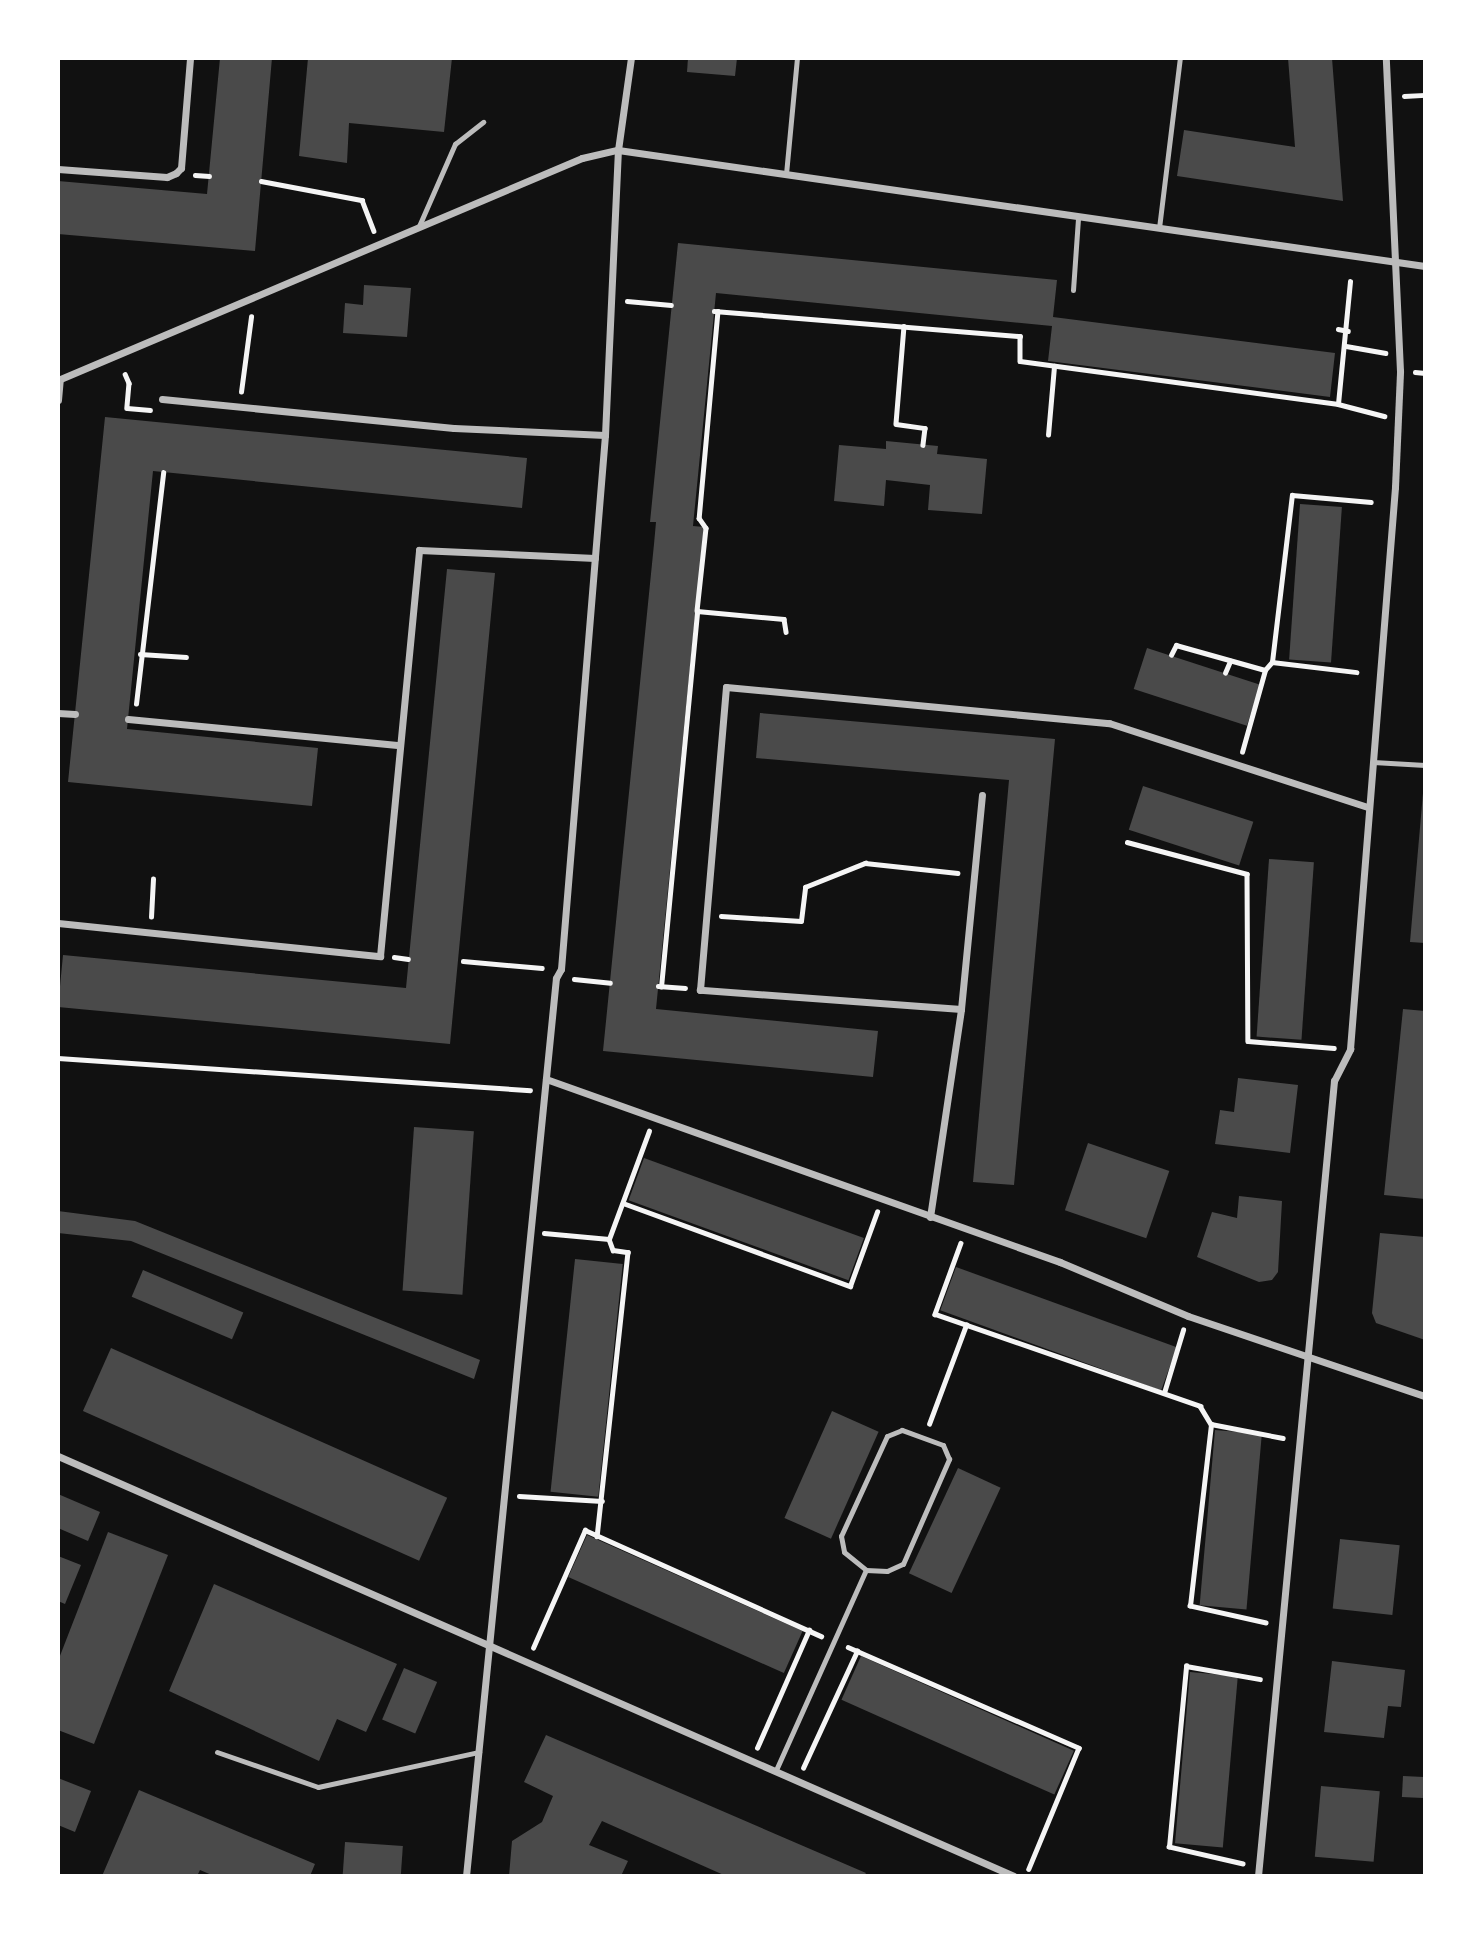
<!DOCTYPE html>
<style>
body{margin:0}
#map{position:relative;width:1483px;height:1934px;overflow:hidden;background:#111;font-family:Signika,sans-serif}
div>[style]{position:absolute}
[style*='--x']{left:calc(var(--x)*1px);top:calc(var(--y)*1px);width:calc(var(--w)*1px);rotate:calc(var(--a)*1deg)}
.building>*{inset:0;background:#4a4a4a;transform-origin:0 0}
.path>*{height:4.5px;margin:-2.25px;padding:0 2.25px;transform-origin:2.25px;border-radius:2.25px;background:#f5f5f5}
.service>*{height:5px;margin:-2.5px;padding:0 2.5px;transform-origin:2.5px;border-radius:2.5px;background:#bcbcbc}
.minor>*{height:7px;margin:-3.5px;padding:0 3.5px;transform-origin:3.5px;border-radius:3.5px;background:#bcbcbc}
span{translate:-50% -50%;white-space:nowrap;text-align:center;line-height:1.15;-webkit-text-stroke:6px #fff;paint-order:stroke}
.frame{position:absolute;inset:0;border:60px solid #fff;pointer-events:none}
</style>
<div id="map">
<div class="building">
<i style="clip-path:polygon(220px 58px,272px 58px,255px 251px,58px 234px,58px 181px,207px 194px)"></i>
<i style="clip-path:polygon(308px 58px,452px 58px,444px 132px,349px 123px,347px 163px,299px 156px)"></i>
<i style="clip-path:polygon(688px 58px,737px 58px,735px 76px,687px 72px)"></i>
<i style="clip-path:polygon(1288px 58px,1332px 58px,1343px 201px,1177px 176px,1184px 130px,1295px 147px)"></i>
<i style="clip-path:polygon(678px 243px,1057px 280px,1053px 317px,1335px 353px,1330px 397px,1048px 361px,1052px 326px,716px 293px,693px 526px,704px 527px,656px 1009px,878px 1031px,873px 1077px,603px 1051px,654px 544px,656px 522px,650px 522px)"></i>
<i style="clip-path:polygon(364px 285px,411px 288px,407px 337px,343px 333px,345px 303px,363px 305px)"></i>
<i style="clip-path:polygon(105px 417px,527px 458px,522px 508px,153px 471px,127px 729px,318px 748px,312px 806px,68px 782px)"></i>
<i style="clip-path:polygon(886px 441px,938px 446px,937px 454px,987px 459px,982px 514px,928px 510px,930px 485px,886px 480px,884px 506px,834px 501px,839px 445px,886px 449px)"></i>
<i style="left:1300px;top:504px;width:42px;height:156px;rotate:4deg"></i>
<i style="clip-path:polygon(447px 569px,495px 573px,450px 1044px,58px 1007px,63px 955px,406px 988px)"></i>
<i style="left:1147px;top:648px;width:119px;height:43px;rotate:18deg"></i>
<i style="clip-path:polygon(760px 713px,1055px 739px,1014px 1185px,973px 1182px,1009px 780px,756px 758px)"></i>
<i style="left:1143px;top:786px;width:116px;height:46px;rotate:18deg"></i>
<i style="clip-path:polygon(1423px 793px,1425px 794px,1425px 943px,1410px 942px)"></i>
<i style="left:1269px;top:859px;width:45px;height:178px;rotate:4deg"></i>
<i style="clip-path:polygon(1403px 1009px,1425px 1011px,1425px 1199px,1384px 1195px)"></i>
<i style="clip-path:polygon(1238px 1078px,1298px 1085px,1290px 1153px,1215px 1144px,1220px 1110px,1234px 1112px)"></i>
<i style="left:414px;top:1127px;width:60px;height:164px;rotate:4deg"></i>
<i style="left:1088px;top:1143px;width:86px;height:71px;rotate:19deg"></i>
<i style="left:644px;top:1158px;width:234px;height:45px;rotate:20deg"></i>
<i style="clip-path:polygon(1239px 1196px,1282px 1201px,1278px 1272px,1272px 1280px,1259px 1282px,1197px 1257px,1212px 1212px,1237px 1218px)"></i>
<i style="clip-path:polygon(58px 1211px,135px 1221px,480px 1360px,474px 1379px,131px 1241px,58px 1233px)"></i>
<i style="clip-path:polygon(1380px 1233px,1425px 1237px,1425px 1340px,1376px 1323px,1372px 1313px)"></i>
<i style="left:575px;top:1259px;width:48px;height:234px;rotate:6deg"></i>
<i style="left:956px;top:1267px;width:235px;height:46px;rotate:20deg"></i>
<i style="left:143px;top:1270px;width:109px;height:29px;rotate:23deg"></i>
<i style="left:111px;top:1348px;width:368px;height:69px;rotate:24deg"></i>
<i style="left:832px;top:1411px;width:51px;height:117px;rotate:24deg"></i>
<i style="left:1215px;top:1430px;width:47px;height:176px;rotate:5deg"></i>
<i style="left:958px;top:1468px;width:47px;height:116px;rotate:25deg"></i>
<i style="clip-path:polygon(58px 1494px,100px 1512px,88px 1541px,58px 1528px)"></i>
<i style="clip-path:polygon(108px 1532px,168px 1555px,94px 1744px,58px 1730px,58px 1661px)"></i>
<i style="left:587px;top:1535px;width:236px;height:46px;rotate:24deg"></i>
<i style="left:1340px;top:1539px;width:60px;height:70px;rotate:6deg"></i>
<i style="clip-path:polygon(58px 1556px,81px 1565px,65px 1604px,58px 1601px)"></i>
<i style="clip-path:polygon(214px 1584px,397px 1664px,366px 1732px,337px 1719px,319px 1761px,169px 1691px)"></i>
<i style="left:861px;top:1656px;width:233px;height:48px;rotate:24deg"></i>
<i style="clip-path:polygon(1332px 1661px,1405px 1670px,1401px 1707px,1388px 1706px,1384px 1738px,1324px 1732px)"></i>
<i style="left:404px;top:1668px;width:36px;height:56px;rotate:23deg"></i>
<i style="left:1190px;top:1672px;width:48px;height:172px;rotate:5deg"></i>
<i style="clip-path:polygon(546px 1735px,866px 1873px,864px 1876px,726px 1876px,602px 1821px,589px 1845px,628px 1861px,621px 1876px,509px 1876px,512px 1841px,542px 1822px,553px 1796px,524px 1782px)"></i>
<i style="left:1403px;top:1776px;width:21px;height:21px;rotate:3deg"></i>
<i style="clip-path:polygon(58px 1778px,91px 1791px,75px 1832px,58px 1825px)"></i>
<i style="left:1321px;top:1786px;width:59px;height:71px;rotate:5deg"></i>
<i style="clip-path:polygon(139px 1790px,315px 1864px,310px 1876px,214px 1876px,200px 1870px,197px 1876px,102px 1876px)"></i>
<i style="left:345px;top:1842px;width:58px;height:34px;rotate:4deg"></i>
</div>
<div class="path">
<i style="--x:1404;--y:96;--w:21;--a:-3"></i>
<i style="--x:195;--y:175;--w:14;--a:4"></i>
<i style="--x:261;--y:181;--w:103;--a:10.7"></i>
<i style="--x:362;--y:200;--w:33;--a:69"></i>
<i style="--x:627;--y:301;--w:44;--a:5.2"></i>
<i style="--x:714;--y:311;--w:307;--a:4.7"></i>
<i style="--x:1020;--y:336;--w:25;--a:90"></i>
<i style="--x:1020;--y:361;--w:321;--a:7.7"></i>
<i style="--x:1338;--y:404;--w:48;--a:14.6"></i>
<i style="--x:718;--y:311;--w:208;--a:95.2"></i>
<i style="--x:699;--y:518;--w:12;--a:55"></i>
<i style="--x:706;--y:528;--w:83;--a:96.2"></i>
<i style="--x:697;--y:611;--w:87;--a:5.3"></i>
<i style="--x:784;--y:619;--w:13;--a:81"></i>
<i style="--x:904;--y:326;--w:98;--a:94.7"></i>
<i style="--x:896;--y:424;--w:29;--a:8"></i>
<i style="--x:925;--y:428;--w:17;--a:97"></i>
<i style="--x:1338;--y:329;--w:10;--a:11"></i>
<i style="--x:1346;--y:346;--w:40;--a:10"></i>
<i style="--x:1415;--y:372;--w:10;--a:6"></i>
<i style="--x:125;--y:374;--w:10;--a:66"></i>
<i style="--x:129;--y:383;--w:25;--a:95"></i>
<i style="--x:127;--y:408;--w:23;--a:5"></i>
<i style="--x:241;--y:392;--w:76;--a:-82.4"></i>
<i style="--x:1338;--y:404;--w:123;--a:-84.4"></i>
<i style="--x:1048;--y:435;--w:69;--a:-85"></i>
<i style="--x:140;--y:654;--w:46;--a:3.7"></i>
<i style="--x:1171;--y:655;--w:11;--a:-63"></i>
<i style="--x:1176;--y:645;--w:92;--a:15.7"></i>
<i style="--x:1265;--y:670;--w:11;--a:-49"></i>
<i style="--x:1272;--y:662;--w:168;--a:-83.2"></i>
<i style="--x:1292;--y:495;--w:79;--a:5.1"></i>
<i style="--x:1272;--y:662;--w:85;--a:6.8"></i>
<i style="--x:1225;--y:673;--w:13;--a:-67"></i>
<i style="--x:136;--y:704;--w:233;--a:-83.3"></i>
<i style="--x:1242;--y:752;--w:85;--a:-74.3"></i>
<i style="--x:1127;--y:842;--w:124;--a:14.9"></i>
<i style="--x:1247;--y:874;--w:167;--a:89.7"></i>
<i style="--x:1248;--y:1041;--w:86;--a:4.7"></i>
<i style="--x:721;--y:916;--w:80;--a:3.6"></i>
<i style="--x:801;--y:921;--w:34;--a:-83"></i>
<i style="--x:805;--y:887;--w:65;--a:-21.8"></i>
<i style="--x:865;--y:863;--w:93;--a:6.2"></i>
<i style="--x:151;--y:917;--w:38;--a:-87"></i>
<i style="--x:394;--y:957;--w:14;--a:8"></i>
<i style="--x:463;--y:961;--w:79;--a:5.1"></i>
<i style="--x:574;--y:979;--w:36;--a:6"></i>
<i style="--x:658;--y:986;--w:27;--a:4"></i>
<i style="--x:661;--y:987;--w:378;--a:-84.5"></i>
<i style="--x:58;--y:1058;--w:473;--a:3.9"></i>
<i style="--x:623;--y:1203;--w:242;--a:20.1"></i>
<i style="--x:850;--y:1286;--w:79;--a:-70"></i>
<i style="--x:544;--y:1233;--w:65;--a:5.3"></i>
<i style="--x:609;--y:1239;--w:12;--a:70"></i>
<i style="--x:613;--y:1250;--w:15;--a:8"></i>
<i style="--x:628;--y:1252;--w:286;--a:96.2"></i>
<i style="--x:609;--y:1239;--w:115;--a:-69.7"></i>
<i style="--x:961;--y:1243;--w:76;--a:110.1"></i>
<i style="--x:935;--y:1314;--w:281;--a:19.1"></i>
<i style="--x:1200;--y:1406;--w:21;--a:59"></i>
<i style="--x:1164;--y:1393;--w:66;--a:-73.2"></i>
<i style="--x:929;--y:1424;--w:106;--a:-69.5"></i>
<i style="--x:519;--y:1496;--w:83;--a:3.4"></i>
<i style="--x:1266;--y:1623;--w:78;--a:-167.4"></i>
<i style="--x:1190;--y:1606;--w:183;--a:-83.4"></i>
<i style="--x:1211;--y:1424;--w:73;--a:11"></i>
<i style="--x:848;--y:1647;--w:252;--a:23.6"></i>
<i style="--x:1079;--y:1748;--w:131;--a:112.5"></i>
<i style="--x:533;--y:1648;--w:129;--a:-66.2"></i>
<i style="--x:585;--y:1530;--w:259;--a:24.2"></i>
<i style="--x:757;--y:1748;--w:129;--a:-66.2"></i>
<i style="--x:803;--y:1768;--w:129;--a:-65.2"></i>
<i style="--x:1243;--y:1864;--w:76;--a:-167.1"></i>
<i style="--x:1169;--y:1847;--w:182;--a:-84.6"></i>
<i style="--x:1186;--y:1666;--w:75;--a:10"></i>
</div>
<div class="service">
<i style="--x:786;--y:174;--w:117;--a:-84.6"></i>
<i style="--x:419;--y:226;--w:90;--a:-66.3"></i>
<i style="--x:455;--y:144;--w:36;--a:-38"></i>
<i style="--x:1159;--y:228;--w:171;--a:-83"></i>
<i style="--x:1073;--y:290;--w:71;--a:-86"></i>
<i style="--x:1373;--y:762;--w:52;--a:3.3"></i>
<i style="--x:217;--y:1752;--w:107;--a:19.1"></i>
<i style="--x:318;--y:1787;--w:165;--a:-12.3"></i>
<i style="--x:776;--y:1770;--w:219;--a:-65.8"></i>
<i style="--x:866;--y:1570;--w:21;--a:3"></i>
<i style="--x:887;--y:1571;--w:17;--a:-24"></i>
<i style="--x:903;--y:1564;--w:115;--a:-66.3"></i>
<i style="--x:949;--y:1459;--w:15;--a:-113"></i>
<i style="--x:943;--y:1445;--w:44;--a:-159.9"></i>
<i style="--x:902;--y:1430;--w:16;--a:158"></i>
<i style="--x:887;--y:1436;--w:110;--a:114.7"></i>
<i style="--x:841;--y:1536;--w:16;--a:79"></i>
<i style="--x:844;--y:1552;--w:28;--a:39"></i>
</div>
<div class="minor">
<i style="--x:58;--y:169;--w:109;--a:4.2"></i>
<i style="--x:167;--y:177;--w:10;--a:-24"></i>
<i style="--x:176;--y:173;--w:7;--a:-45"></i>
<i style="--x:181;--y:168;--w:110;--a:-85.3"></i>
<i style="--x:58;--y:380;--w:569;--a:-22.96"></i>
<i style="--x:582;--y:158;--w:37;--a:-13"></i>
<i style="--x:618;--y:150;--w:815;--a:8.18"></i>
<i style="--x:162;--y:399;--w:293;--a:5.7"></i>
<i style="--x:454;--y:428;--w:151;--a:2.7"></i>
<i style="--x:58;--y:400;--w:21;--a:-85"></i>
<i style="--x:58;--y:713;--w:17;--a:3"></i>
<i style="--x:128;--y:719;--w:273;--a:5.5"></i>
<i style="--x:58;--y:923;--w:324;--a:5.9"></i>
<i style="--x:380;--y:956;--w:408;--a:-84.5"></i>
<i style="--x:419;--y:550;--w:176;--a:2.6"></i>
<i style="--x:961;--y:1009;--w:262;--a:-175.8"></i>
<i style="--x:700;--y:990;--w:304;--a:-85.1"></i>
<i style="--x:726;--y:687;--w:385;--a:5.4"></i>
<i style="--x:1109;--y:723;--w:271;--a:18"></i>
<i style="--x:546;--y:1079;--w:546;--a:19.6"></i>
<i style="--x:1060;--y:1262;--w:139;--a:22.9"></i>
<i style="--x:1188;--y:1316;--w:250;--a:18.7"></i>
<i style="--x:930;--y:1217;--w:210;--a:-81.5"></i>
<i style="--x:961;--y:1009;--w:215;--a:-84.4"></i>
<i style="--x:58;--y:1456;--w:1044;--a:23.72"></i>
<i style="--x:466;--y:1876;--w:902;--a:-84.28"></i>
<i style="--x:556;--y:978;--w:10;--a:-61"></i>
<i style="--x:561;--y:969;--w:536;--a:-85.29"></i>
<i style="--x:605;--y:435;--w:285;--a:-87.4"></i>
<i style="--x:618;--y:150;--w:93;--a:-82"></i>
<i style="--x:1258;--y:1876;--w:799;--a:-84.54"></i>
<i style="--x:1334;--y:1081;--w:36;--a:-63"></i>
<i style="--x:1350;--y:1049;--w:564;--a:-85.42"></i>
<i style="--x:1395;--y:487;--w:116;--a:-87.5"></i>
<i style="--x:1400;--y:371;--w:313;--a:-92.6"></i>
</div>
<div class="frame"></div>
</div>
